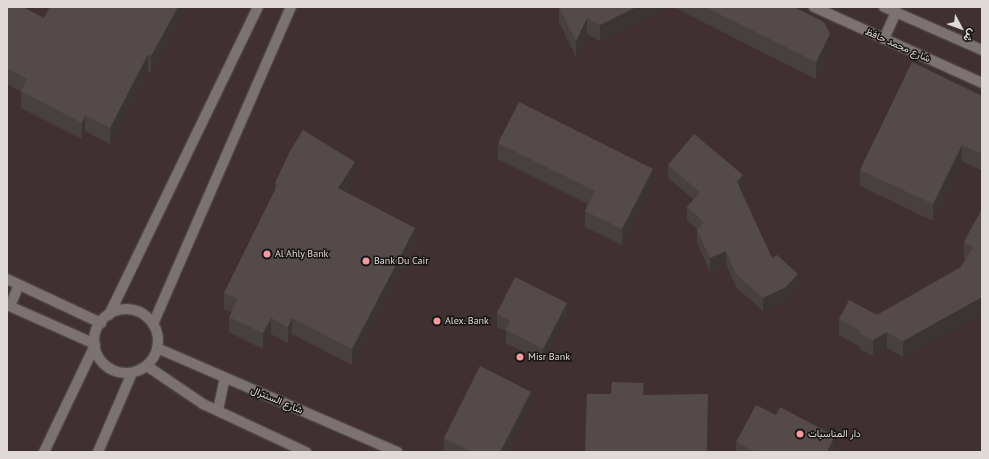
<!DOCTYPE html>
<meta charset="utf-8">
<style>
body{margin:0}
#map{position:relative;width:989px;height:459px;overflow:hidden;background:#332a2a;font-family:"PT Sans",Vazirmatn,sans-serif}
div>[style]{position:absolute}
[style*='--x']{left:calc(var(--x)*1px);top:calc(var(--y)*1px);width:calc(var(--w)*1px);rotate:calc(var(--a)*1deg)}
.built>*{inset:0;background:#413031;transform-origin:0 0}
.roads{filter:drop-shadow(1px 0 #4e4646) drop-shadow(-1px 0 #4e4646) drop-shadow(0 1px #4e4646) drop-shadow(0 -1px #4e4646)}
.tertiary>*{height:10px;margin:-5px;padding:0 5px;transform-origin:5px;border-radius:5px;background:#7d7272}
.tertiary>.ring{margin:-5px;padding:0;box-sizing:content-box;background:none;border:10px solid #7d7272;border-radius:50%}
.wall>*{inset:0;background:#484040}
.shaded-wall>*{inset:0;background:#3b3434}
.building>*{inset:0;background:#544a4a}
.dots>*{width:11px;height:11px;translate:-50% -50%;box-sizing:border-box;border:2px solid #181414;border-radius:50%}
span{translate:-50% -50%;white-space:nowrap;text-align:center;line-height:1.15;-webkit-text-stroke:3px #181414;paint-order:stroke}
.street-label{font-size:10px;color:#e0d9d9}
.poi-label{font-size:10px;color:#e0d9d9}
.left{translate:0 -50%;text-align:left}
.frame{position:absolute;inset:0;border:8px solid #e0d9d9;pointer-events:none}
.north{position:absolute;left:941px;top:8px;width:40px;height:40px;-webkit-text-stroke:3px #181414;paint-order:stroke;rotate:131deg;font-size:11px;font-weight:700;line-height:16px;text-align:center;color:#e0d9d9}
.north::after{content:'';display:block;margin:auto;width:14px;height:18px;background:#e0d9d9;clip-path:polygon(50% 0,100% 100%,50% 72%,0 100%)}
</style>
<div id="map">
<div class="built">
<i style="left:7px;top:7px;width:975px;height:445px"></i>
</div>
<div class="roads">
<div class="tertiary">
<i style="--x:814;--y:7;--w:184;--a:24.3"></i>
<i style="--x:884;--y:7;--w:107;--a:23.7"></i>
<i style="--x:884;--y:39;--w:30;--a:-66"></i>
<i style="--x:7;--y:279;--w:104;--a:25.1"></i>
<i style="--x:7;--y:305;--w:96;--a:23.9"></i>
<i style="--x:10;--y:306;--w:23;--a:-67"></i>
<i class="ring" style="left:94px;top:309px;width:54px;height:54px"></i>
<i style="--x:109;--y:315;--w:342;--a:-64.2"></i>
<i style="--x:153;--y:324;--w:346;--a:-66.5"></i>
<i style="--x:157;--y:348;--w:262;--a:23.4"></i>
<i style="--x:147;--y:366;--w:68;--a:34.2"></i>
<i style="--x:203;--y:404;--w:114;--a:25"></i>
<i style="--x:218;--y:410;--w:33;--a:-78"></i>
<i style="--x:44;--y:452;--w:119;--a:-64.5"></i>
<i style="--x:98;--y:452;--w:86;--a:-66.7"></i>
</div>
</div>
<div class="wall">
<i style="clip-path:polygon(7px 7px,44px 18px,50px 7px,187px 7px,151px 72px,148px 71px,110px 144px,85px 131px,82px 139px,21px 108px,21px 91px,7px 84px)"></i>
<i style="clip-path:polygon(559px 7px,668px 7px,600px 41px,587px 34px,576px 57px,559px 22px)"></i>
<i style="clip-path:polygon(673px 7px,776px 7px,830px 50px,816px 79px)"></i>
<i style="clip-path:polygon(977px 7px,982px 7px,982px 9px)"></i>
<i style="clip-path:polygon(982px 96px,982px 171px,962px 161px,933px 221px,860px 186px,860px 170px)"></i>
<i style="clip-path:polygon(498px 143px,653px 185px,622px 245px,585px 227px,585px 211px,588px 204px,498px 159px)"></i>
<i style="clip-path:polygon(668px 165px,743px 189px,741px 191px,772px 258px,798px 287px,786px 300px,763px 311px,736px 287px,726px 264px,710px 272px,697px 243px,697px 229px,687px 221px,687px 207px,694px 200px,668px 178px)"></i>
<i style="clip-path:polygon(355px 177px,346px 192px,415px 243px,352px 365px,292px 334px,288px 343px,271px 334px,263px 349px,229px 332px,229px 317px,232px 312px,224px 309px,224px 293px,275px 190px,275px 183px)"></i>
<i style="clip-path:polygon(982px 209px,982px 313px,903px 357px,887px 348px,873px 356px,861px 350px,859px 346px,839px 335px,839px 319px,877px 315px,961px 267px,966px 259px,964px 258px,964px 242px)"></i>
<i style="clip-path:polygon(497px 313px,567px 316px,543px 362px,506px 343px,506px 331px,497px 327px)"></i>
<i style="clip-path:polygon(531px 405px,507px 452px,445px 452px,444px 451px,444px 438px)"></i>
<i style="clip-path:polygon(736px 442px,835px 449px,834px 452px,736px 452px)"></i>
</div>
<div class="shaded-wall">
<i style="clip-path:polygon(178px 7px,187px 7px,151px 72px,151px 56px)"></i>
<i style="clip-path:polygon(636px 7px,668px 7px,600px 41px,600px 25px)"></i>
<i style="clip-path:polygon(587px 18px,587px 34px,576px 57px,576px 41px)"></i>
<i style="clip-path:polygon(830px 34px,830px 50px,816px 79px,816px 62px)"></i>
<i style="clip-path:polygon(148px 54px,148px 71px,110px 144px,110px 128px)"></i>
<i style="clip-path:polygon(85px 115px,85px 131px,82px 139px,82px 123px)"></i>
<i style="clip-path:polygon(962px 145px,962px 161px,933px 221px,933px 204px)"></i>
<i style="clip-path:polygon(355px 162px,355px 177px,338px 204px,338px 188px)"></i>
<i style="clip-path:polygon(653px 169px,653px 185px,622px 245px,622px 229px)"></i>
<i style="clip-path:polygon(743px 175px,743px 189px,737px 196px,737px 182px)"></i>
<i style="clip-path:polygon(415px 228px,415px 243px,352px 365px,352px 349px)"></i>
<i style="clip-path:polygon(726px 251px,726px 264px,710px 272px,710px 258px)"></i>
<i style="clip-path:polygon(798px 274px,798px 287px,786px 300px,763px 311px,763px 298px)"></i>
<i style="clip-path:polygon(982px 297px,982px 313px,903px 357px,903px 341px)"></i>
<i style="clip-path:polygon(567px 303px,567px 316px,543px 362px,543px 349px)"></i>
<i style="clip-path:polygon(271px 318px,271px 334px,263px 349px,263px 333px)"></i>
<i style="clip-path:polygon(292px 318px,292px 334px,288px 343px,288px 327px)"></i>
<i style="clip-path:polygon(887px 332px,887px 348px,873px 356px,873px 340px)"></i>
<i style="clip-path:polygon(531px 392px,531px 405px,507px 452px,500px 452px)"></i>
<i style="clip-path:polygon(835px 436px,835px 449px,834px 452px,827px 452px)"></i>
</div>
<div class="building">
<i style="clip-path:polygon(7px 7px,23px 7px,44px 18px,50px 7px,178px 7px,151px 56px,148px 54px,110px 128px,85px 115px,82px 123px,21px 91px,27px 79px,7px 68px)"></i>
<i style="clip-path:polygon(559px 7px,636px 7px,600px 25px,587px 18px,576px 41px)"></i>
<i style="clip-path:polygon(705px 7px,794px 7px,824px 22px,830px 34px,816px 62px)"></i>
<i style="clip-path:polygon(912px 62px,982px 96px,982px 154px,962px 145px,933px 204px,860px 170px)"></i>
<i style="clip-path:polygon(519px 102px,653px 169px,622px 229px,585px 211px,595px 191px,498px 143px)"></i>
<i style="clip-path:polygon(303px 130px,355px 162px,338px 188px,415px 228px,352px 349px,292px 318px,288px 327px,271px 318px,263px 333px,229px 317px,238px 299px,224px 293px,278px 184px,275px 183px,290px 151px)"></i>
<i style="clip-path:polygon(694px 134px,743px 175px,737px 182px,772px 258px,777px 255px,798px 274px,786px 287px,763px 298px,736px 274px,726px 251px,710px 258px,697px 230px,704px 222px,687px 207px,700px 192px,668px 165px)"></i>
<i style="clip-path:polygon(982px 209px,982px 297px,903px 341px,887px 332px,873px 340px,861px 334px,859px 330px,839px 319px,849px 300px,877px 315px,961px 267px,973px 247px,964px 242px)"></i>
<i style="clip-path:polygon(515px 277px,567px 303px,543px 349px,506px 330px,510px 321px,497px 313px)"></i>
<i style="clip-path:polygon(480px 366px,531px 392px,500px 452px,472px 452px,444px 438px)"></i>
<i style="clip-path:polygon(612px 382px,644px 383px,643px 395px,708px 394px,707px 452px,585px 452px,587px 394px,611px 394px)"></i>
<i style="clip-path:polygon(756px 405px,776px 415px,780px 407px,835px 436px,827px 452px,755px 452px,736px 442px)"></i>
</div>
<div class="dots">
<i style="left:267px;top:254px;background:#f59b9f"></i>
<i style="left:366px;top:261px;background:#f59b9f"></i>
<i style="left:437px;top:321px;background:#f59b9f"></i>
<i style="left:520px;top:357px;background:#f59b9f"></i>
<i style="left:800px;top:434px;background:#f59b9f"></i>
</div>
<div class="street-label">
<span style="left:898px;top:45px;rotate:24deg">شارع محمد حافظ</span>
<span style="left:277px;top:400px;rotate:23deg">شارع السنترال</span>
</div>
<div class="poi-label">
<span class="left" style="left:275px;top:254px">Al Ahly Bank</span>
<span class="left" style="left:374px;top:261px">Bank Du Cair</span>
<span class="left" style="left:445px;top:321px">Alex. Bank</span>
<span class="left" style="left:528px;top:357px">Misr Bank</span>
<span class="left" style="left:808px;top:434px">دار المناسبات</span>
</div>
<div class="frame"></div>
<div class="north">ش</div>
</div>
